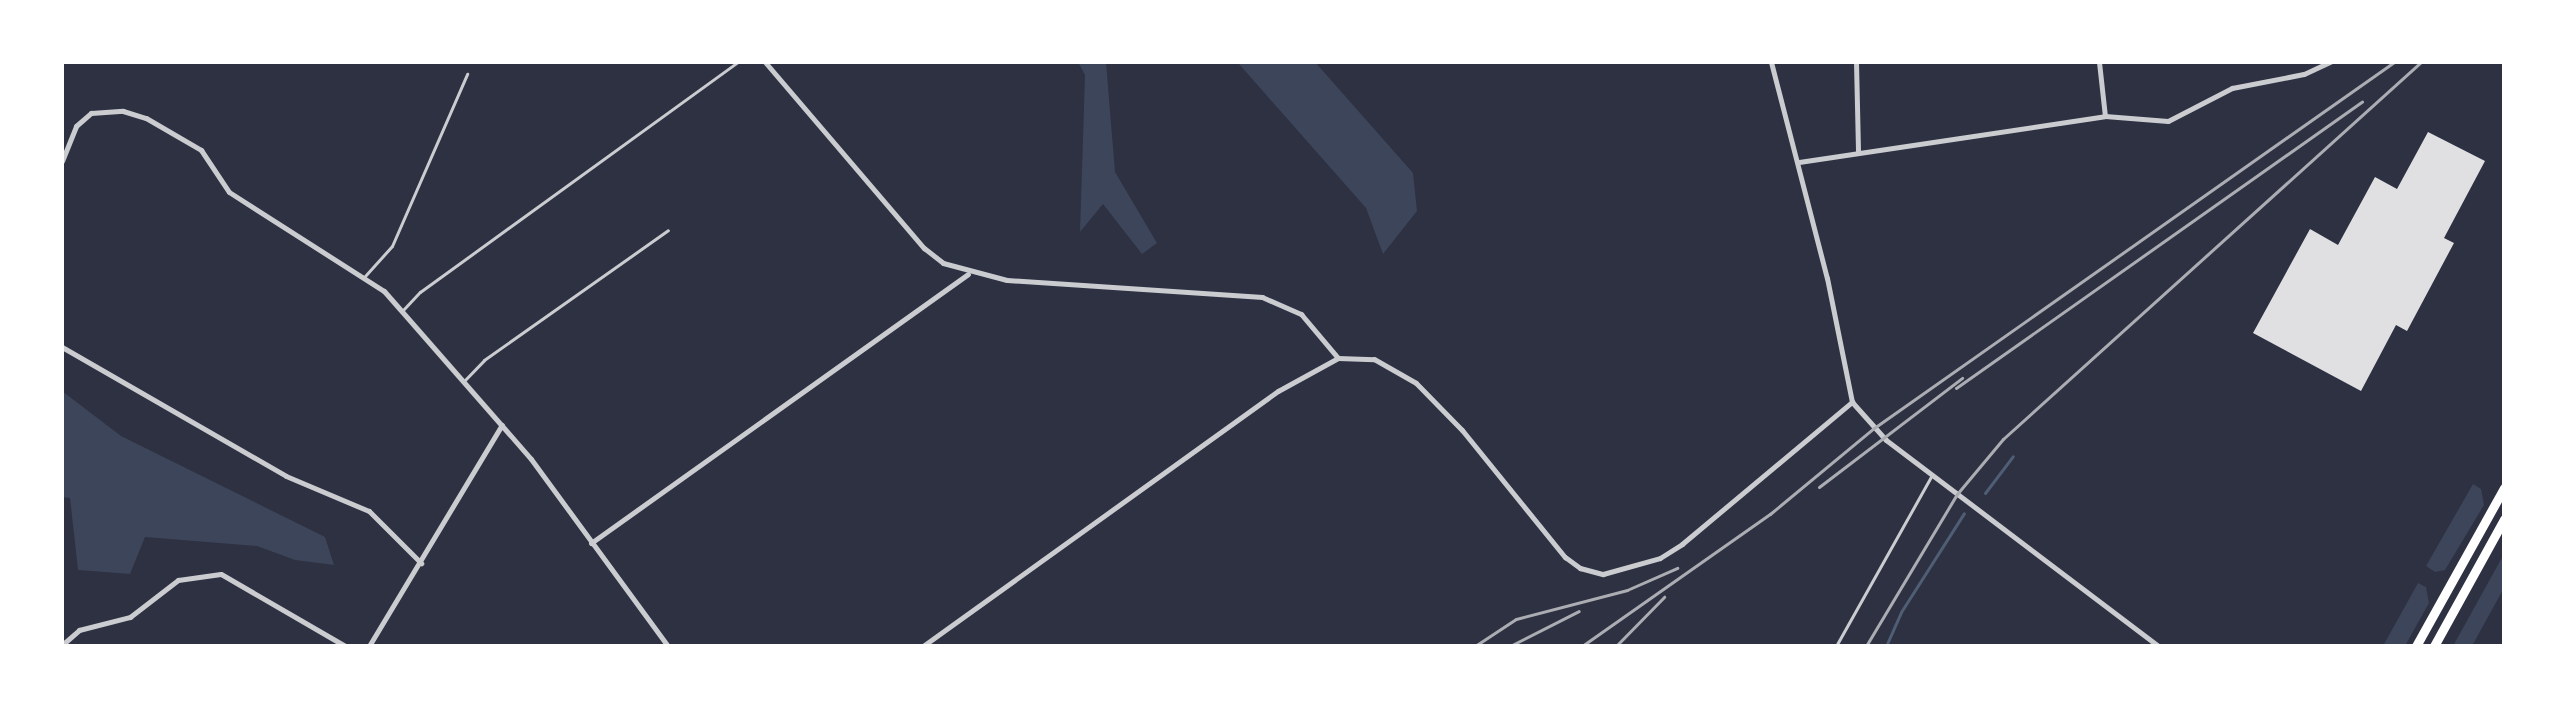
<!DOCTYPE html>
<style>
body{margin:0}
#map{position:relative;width:2566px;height:708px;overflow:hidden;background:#2d3142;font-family:"Source Serif 4",serif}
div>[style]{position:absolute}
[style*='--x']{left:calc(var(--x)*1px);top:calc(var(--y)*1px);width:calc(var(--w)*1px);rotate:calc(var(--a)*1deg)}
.green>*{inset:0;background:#3c4559}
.stream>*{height:3px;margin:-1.5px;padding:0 1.5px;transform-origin:1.5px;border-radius:1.5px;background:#4f5d75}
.building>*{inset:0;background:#e0e0e3}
.service>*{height:3px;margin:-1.5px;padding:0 1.5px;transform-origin:1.5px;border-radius:1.5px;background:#caccd0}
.minor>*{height:5px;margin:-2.5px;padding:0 2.5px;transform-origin:2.5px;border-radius:2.5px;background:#caccd0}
.primary>*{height:9px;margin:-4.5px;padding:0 4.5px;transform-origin:4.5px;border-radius:4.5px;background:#fff}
.rail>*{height:3px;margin:-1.5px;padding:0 1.5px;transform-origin:1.5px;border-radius:1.5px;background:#abadb3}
span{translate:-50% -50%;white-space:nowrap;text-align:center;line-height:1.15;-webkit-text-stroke:7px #fff;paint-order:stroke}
.frame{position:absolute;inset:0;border:64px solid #fff;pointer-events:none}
</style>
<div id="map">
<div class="green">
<i style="clip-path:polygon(1078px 62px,1106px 62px,1115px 172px,1157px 243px,1142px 254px,1103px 204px,1080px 232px,1085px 75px)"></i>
<i style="clip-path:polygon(1315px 62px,1413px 173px,1417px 211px,1383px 254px,1366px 208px,1239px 64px)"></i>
<i style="clip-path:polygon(62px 391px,121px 436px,325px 537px,334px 565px,295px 560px,257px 546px,145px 537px,130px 574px,78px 570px,70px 498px,62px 497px)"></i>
<i style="clip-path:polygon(2473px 484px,2481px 489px,2484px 505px,2445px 570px,2435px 572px,2426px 566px)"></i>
<i style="clip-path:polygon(2504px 554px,2504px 588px,2472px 646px,2453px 646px)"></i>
<i style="clip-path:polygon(2418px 583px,2426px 587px,2429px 603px,2405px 646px,2383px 646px)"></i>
</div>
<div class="stream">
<i style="--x:1985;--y:493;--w:46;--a:-52.9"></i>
<i style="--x:1886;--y:646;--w:37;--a:-66"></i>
<i style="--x:1901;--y:612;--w:117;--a:-57.5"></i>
</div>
<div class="building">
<i style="clip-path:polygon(2428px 132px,2485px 161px,2444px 238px,2454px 243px,2407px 331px,2396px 325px,2361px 391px,2253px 333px,2310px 229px,2338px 245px,2375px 177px,2397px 189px)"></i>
</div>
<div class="service">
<i style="--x:365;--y:276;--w:40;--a:-48"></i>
<i style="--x:392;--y:246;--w:188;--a:-66.4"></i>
<i style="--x:403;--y:310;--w:25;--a:-47"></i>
<i style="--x:420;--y:292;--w:392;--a:-35.9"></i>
<i style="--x:464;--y:381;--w:29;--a:-46"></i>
<i style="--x:484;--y:360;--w:225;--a:-35.2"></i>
<i style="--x:1836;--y:646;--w:196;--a:-60.7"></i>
</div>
<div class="minor">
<i style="--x:765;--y:62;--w:245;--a:49.5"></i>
<i style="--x:924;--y:248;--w:24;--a:38"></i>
<i style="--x:943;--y:263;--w:66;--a:14.9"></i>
<i style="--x:1007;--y:280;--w:256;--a:3.8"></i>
<i style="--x:1262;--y:297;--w:43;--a:23.6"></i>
<i style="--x:1301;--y:314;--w:57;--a:49.9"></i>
<i style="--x:1771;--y:62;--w:223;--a:75.5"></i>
<i style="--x:1827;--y:278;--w:126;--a:78.6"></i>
<i style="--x:1852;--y:402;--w:51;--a:48.2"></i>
<i style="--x:1886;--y:440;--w:341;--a:37.1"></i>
<i style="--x:1856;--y:62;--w:91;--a:88.7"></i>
<i style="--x:2099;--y:62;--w:54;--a:83.7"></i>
<i style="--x:62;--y:161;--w:38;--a:-68"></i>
<i style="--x:76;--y:126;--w:20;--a:-41"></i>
<i style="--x:91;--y:113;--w:32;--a:-4"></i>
<i style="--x:123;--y:111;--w:24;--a:17"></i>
<i style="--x:146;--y:118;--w:64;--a:30.2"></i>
<i style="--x:201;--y:150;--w:50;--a:56.3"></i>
<i style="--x:229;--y:192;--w:184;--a:32.6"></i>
<i style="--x:384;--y:291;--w:223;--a:48.8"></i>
<i style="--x:531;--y:459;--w:232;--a:53.8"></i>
<i style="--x:1799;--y:162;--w:309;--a:-8.5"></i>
<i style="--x:2105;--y:116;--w:63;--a:4.5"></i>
<i style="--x:2168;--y:121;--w:72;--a:-27.3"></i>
<i style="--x:2232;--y:88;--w:73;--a:-11"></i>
<i style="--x:2304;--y:74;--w:29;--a:-25"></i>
<i style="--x:62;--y:347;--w:258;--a:29.9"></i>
<i style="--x:286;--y:476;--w:90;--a:22.9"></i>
<i style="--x:369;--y:511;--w:74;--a:45"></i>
<i style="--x:591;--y:543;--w:463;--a:-35.5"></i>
<i style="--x:62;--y:645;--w:23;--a:-41"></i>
<i style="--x:79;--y:630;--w:53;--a:-14.3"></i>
<i style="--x:130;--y:617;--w:61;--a:-37.6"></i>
<i style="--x:178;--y:580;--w:43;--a:-7.9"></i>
<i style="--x:221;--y:574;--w:143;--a:30.1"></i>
<i style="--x:369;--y:646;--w:258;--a:-59"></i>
<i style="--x:923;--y:646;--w:437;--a:-35.7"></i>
<i style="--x:1278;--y:391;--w:68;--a:-28.8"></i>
<i style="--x:1338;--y:358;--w:36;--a:2"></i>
<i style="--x:1374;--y:359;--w:48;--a:29.7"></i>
<i style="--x:1416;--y:383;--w:66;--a:45.6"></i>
<i style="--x:1462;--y:430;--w:164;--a:51"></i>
<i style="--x:1565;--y:557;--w:19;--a:36"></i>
<i style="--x:1580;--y:568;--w:24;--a:15"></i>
<i style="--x:1603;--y:574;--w:59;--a:-15.7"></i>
<i style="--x:1660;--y:558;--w:26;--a:-32"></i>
<i style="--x:1682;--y:544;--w:222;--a:-39.9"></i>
</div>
<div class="primary">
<i style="--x:2416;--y:646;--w:181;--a:-60.9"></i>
<i style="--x:2434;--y:646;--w:145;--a:-61.1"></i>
</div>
<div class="rail">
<i style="--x:1956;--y:388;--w:497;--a:-35.2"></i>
<i style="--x:1819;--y:487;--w:180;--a:-37.3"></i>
<i style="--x:1475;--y:646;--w:49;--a:-33.4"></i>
<i style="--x:1516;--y:619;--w:115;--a:-14.6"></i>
<i style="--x:1627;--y:590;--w:55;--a:-23.7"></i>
<i style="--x:1510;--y:646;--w:77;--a:-26.9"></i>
<i style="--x:1582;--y:646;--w:230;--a:-35.1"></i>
<i style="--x:1770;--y:514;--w:135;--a:-39.6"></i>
<i style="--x:1874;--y:428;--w:636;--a:-35.14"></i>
<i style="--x:1616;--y:646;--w:69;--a:-45.6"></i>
<i style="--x:1866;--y:646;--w:177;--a:-59.1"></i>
<i style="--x:1957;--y:494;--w:72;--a:-50.1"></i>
<i style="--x:2003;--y:439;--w:563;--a:-42.05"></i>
</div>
<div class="frame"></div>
</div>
